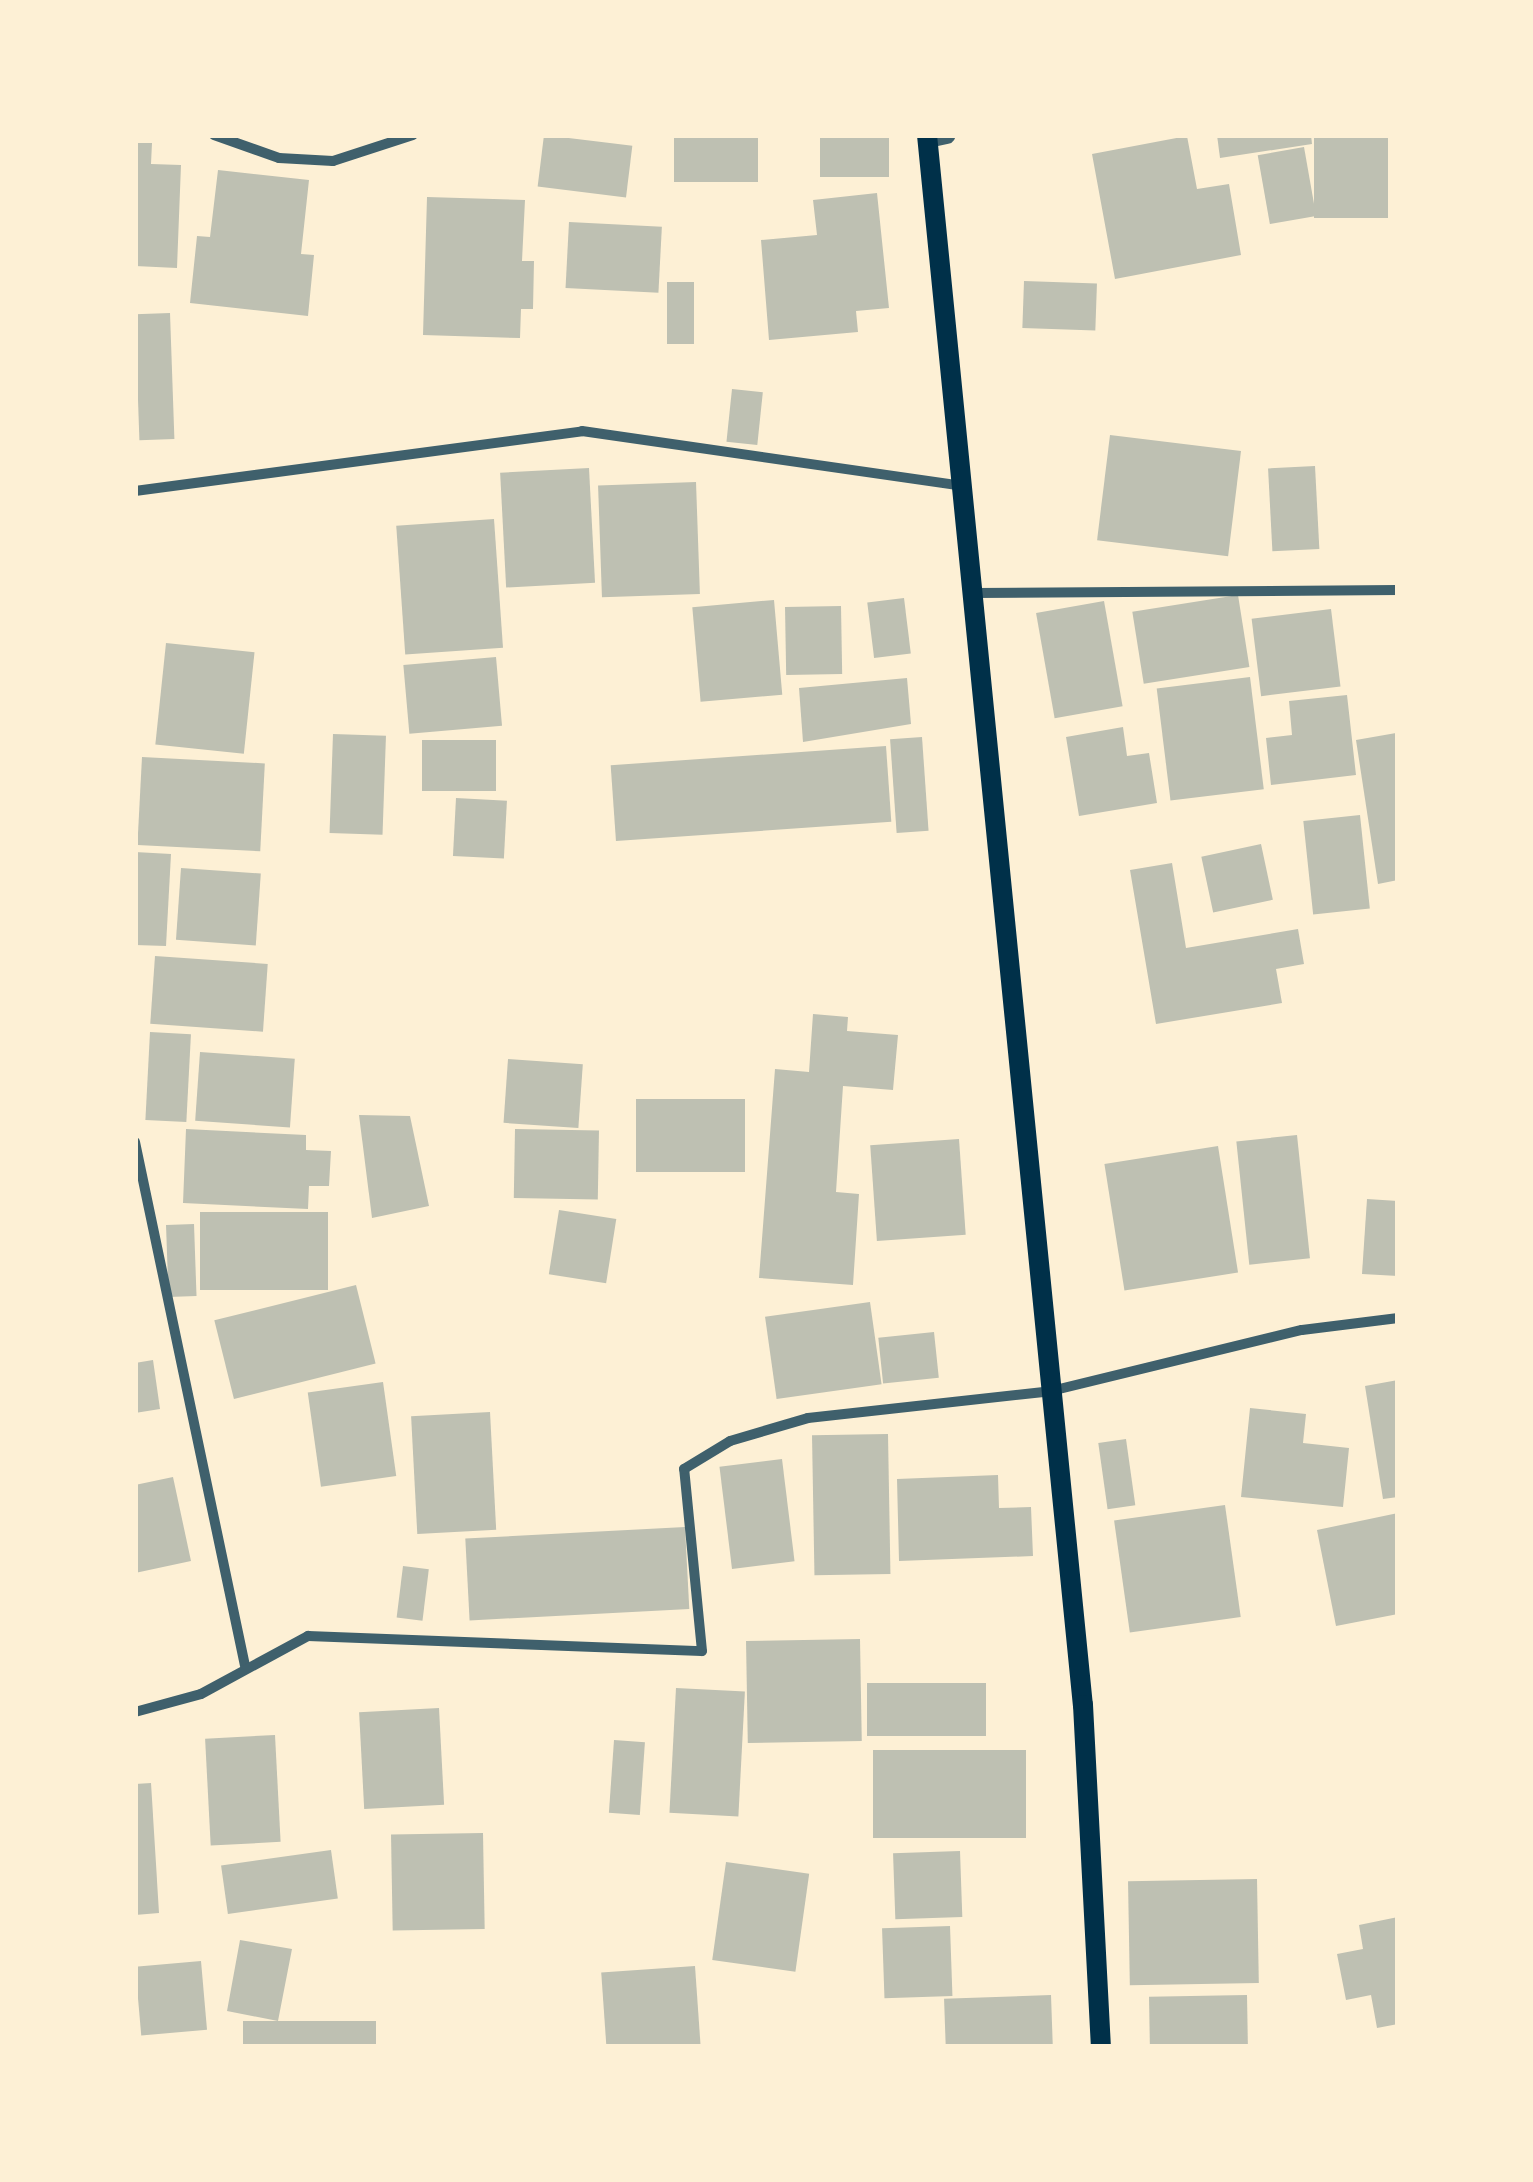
<!DOCTYPE html>
<style>
body{margin:0}
#map{position:relative;width:1533px;height:2182px;overflow:hidden;background:#fdf0d5;font-family:"Noto Sans",sans-serif}
div>[style]{position:absolute}
[style*='--x']{left:calc(var(--x)*1px);top:calc(var(--y)*1px);width:calc(var(--w)*1px);rotate:calc(var(--a)*1deg)}
.building>*{inset:0;background:#bec0b2;transform-origin:0 0}
.minor>*{height:10px;margin:-5px;padding:0 5px;transform-origin:5px;border-radius:5px;background:#3f606c}
.tertiary>*{height:18px;margin:-9px;padding:0 9px;transform-origin:9px;border-radius:9px;background:#3f606c}
.secondary>*{height:20px;margin:-10px;padding:0 10px;transform-origin:10px;border-radius:10px;background:#003049}
span{translate:-50% -50%;white-space:nowrap;text-align:center;line-height:1.15;-webkit-text-stroke:8px #fdf0d5;paint-order:stroke}
.frame{position:absolute;inset:0;border:138px solid #fdf0d5;pointer-events:none}
</style>
<div id="map">
<div class="building">
<i style="left:544px;top:135px;width:89px;height:52px;rotate:7deg"></i>
<i style="left:674px;top:135px;width:84px;height:47px"></i>
<i style="left:820px;top:135px;width:69px;height:42px"></i>
<i style="clip-path:polygon(1217px 135px,1311px 135px,1312px 144px,1220px 158px)"></i>
<i style="left:1314px;top:135px;width:74px;height:83px"></i>
<i style="clip-path:polygon(1187px 136px,1197px 189px,1229px 184px,1241px 255px,1115px 279px,1092px 154px)"></i>
<i style="clip-path:polygon(135px 143px,152px 143px,151px 164px,181px 165px,177px 268px,135px 266px)"></i>
<i style="left:1304px;top:147px;width:70px;height:47px;rotate:80deg"></i>
<i style="clip-path:polygon(218px 170px,309px 180px,301px 254px,314px 255px,308px 316px,190px 303px,197px 236px,210px 237px)"></i>
<i style="clip-path:polygon(877px 193px,889px 308px,856px 311px,858px 332px,769px 340px,761px 240px,817px 235px,813px 200px)"></i>
<i style="clip-path:polygon(427px 197px,525px 200px,522px 261px,534px 261px,533px 309px,521px 309px,520px 338px,423px 335px)"></i>
<i style="left:569px;top:222px;width:93px;height:66px;rotate:3deg"></i>
<i style="left:1024px;top:281px;width:73px;height:47px;rotate:2deg"></i>
<i style="left:667px;top:282px;width:27px;height:62px"></i>
<i style="left:170px;top:313px;width:126px;height:35px;rotate:88deg"></i>
<i style="left:732px;top:389px;width:31px;height:53px;rotate:6deg"></i>
<i style="left:1110px;top:435px;width:132px;height:106px;rotate:7deg"></i>
<i style="left:1315px;top:466px;width:83px;height:47px;rotate:87deg"></i>
<i style="left:589px;top:468px;width:115px;height:89px;rotate:87deg"></i>
<i style="left:696px;top:482px;width:112px;height:98px;rotate:88deg"></i>
<i style="left:494px;top:519px;width:129px;height:98px;rotate:86deg"></i>
<i style="left:1238px;top:595px;width:73px;height:107px;rotate:81deg"></i>
<i style="left:904px;top:598px;width:56px;height:37px;rotate:83deg"></i>
<i style="left:774px;top:600px;width:95px;height:82px;rotate:85deg"></i>
<i style="left:1104px;top:601px;width:107px;height:69px;rotate:80deg"></i>
<i style="left:841px;top:606px;width:68px;height:56px;rotate:89deg"></i>
<i style="left:1331px;top:609px;width:78px;height:80px;rotate:83deg"></i>
<i style="left:166px;top:643px;width:89px;height:102px;rotate:6deg"></i>
<i style="left:496px;top:657px;width:69px;height:93px;rotate:85deg"></i>
<i style="left:1250px;top:677px;width:113px;height:94px;rotate:83deg"></i>
<i style="clip-path:polygon(907px 678px,911px 724px,803px 742px,799px 688px)"></i>
<i style="clip-path:polygon(1347px 695px,1356px 775px,1271px 785px,1266px 738px,1292px 735px,1289px 701px)"></i>
<i style="clip-path:polygon(1123px 727px,1127px 756px,1149px 753px,1157px 803px,1079px 816px,1066px 737px)"></i>
<i style="clip-path:polygon(1396px 733px,1398px 880px,1378px 884px,1356px 740px)"></i>
<i style="left:333px;top:734px;width:53px;height:99px;rotate:2deg"></i>
<i style="left:922px;top:737px;width:94px;height:32px;rotate:86deg"></i>
<i style="left:496px;top:740px;width:51px;height:74px;rotate:90deg"></i>
<i style="left:886px;top:746px;width:76px;height:276px;rotate:86deg"></i>
<i style="left:142px;top:757px;width:123px;height:88px;rotate:3deg"></i>
<i style="left:456px;top:798px;width:51px;height:58px;rotate:3deg"></i>
<i style="left:1360px;top:815px;width:94px;height:57px;rotate:84deg"></i>
<i style="left:1261px;top:844px;width:57px;height:61px;rotate:78deg"></i>
<i style="clip-path:polygon(135px 852px,171px 854px,166px 946px,135px 945px)"></i>
<i style="clip-path:polygon(1172px 863px,1186px 948px,1298px 929px,1304px 964px,1276px 969px,1282px 1003px,1156px 1024px,1130px 870px)"></i>
<i style="left:181px;top:868px;width:80px;height:72px;rotate:4deg"></i>
<i style="left:155px;top:956px;width:113px;height:68px;rotate:4deg"></i>
<i style="clip-path:polygon(813px 1014px,848px 1017px,847px 1031px,898px 1035px,893px 1090px,843px 1086px,836px 1192px,859px 1194px,853px 1285px,759px 1278px,775px 1069px,809px 1072px)"></i>
<i style="left:150px;top:1032px;width:41px;height:88px;rotate:3deg"></i>
<i style="left:200px;top:1052px;width:95px;height:69px;rotate:4deg"></i>
<i style="left:508px;top:1059px;width:75px;height:64px;rotate:4deg"></i>
<i style="left:745px;top:1099px;width:73px;height:109px;rotate:90deg"></i>
<i style="clip-path:polygon(359px 1115px,410px 1116px,429px 1206px,372px 1218px)"></i>
<i style="clip-path:polygon(186px 1129px,306px 1135px,306px 1150px,331px 1151px,329px 1186px,309px 1186px,308px 1209px,183px 1203px)"></i>
<i style="left:515px;top:1129px;width:84px;height:69px;rotate:1deg"></i>
<i style="left:1297px;top:1135px;width:124px;height:61px;rotate:84deg"></i>
<i style="left:959px;top:1139px;width:96px;height:89px;rotate:86deg"></i>
<i style="left:1218px;top:1146px;width:128px;height:115px;rotate:81deg"></i>
<i style="clip-path:polygon(1367px 1199px,1398px 1201px,1398px 1276px,1362px 1274px)"></i>
<i style="left:559px;top:1210px;width:58px;height:65px;rotate:9deg"></i>
<i style="left:200px;top:1212px;width:128px;height:78px"></i>
<i style="left:194px;top:1224px;width:72px;height:28px;rotate:88deg"></i>
<i style="left:356px;top:1285px;width:81px;height:146px;rotate:76deg"></i>
<i style="left:870px;top:1302px;width:83px;height:106px;rotate:82deg"></i>
<i style="left:934px;top:1332px;width:46px;height:56px;rotate:84deg"></i>
<i style="clip-path:polygon(153px 1360px,160px 1409px,135px 1413px,135px 1363px)"></i>
<i style="clip-path:polygon(1398px 1380px,1398px 1497px,1383px 1499px,1365px 1386px)"></i>
<i style="left:383px;top:1382px;width:95px;height:76px;rotate:82deg"></i>
<i style="clip-path:polygon(1250px 1408px,1306px 1414px,1303px 1443px,1349px 1448px,1343px 1507px,1241px 1497px)"></i>
<i style="left:490px;top:1412px;width:118px;height:79px;rotate:87deg"></i>
<i style="left:888px;top:1434px;width:140px;height:76px;rotate:89deg"></i>
<i style="left:1126px;top:1439px;width:67px;height:28px;rotate:82deg"></i>
<i style="left:782px;top:1459px;width:103px;height:63px;rotate:83deg"></i>
<i style="clip-path:polygon(998px 1475px,999px 1508px,1031px 1507px,1033px 1556px,899px 1561px,897px 1479px)"></i>
<i style="clip-path:polygon(173px 1477px,191px 1561px,135px 1573px,135px 1485px)"></i>
<i style="left:1225px;top:1505px;width:113px;height:112px;rotate:82deg"></i>
<i style="clip-path:polygon(1398px 1513px,1398px 1614px,1336px 1626px,1317px 1530px)"></i>
<i style="left:685px;top:1527px;width:82px;height:220px;rotate:87deg"></i>
<i style="left:403px;top:1566px;width:26px;height:52px;rotate:7deg"></i>
<i style="left:860px;top:1639px;width:102px;height:114px;rotate:89deg"></i>
<i style="left:986px;top:1683px;width:53px;height:119px;rotate:90deg"></i>
<i style="left:676px;top:1688px;width:69px;height:125px;rotate:3deg"></i>
<i style="left:439px;top:1708px;width:97px;height:80px;rotate:87deg"></i>
<i style="left:275px;top:1735px;width:107px;height:70px;rotate:87deg"></i>
<i style="left:614px;top:1740px;width:31px;height:73px;rotate:4deg"></i>
<i style="left:873px;top:1750px;width:153px;height:88px"></i>
<i style="clip-path:polygon(151px 1783px,159px 1913px,135px 1915px,135px 1784px)"></i>
<i style="left:483px;top:1833px;width:96px;height:92px;rotate:89deg"></i>
<i style="left:331px;top:1850px;width:49px;height:111px;rotate:82deg"></i>
<i style="left:960px;top:1851px;width:66px;height:67px;rotate:88deg"></i>
<i style="left:726px;top:1862px;width:84px;height:99px;rotate:8deg"></i>
<i style="left:1257px;top:1879px;width:104px;height:129px;rotate:89deg"></i>
<i style="clip-path:polygon(1398px 1917px,1398px 2024px,1377px 2028px,1371px 1995px,1346px 2000px,1337px 1954px,1363px 1949px,1359px 1925px)"></i>
<i style="left:950px;top:1926px;width:70px;height:68px;rotate:88deg"></i>
<i style="clip-path:polygon(240px 1940px,292px 1949px,278px 2021px,376px 2021px,376px 2047px,243px 2047px,243px 2021px,278px 2021px,227px 2011px)"></i>
<i style="left:201px;top:1961px;width:69px;height:66px;rotate:85deg"></i>
<i style="left:695px;top:1966px;width:81px;height:94px;rotate:86deg"></i>
<i style="left:1051px;top:1995px;width:52px;height:107px;rotate:88deg"></i>
<i style="left:1247px;top:1995px;width:52px;height:98px;rotate:89deg"></i>
</div>
<div class="minor">
<i style="--x:214;--y:135;--w:69;--a:19.5"></i>
<i style="--x:279;--y:158;--w:54;--a:3.2"></i>
<i style="--x:333;--y:161;--w:84;--a:-18"></i>
<i style="--x:135;--y:491;--w:451;--a:-7.6"></i>
<i style="--x:582;--y:431;--w:381;--a:8.2"></i>
<i style="--x:974;--y:593;--w:424;--a:-0.4"></i>
<i style="--x:135;--y:1142;--w:535;--a:78.14"></i>
<i style="--x:135;--y:1712;--w:68;--a:-15.3"></i>
<i style="--x:201;--y:1694;--w:122;--a:-28.5"></i>
<i style="--x:308;--y:1636;--w:394;--a:2.2"></i>
<i style="--x:702;--y:1651;--w:183;--a:-95.6"></i>
<i style="--x:684;--y:1469;--w:54;--a:-31.3"></i>
<i style="--x:730;--y:1441;--w:81;--a:-16.4"></i>
<i style="--x:808;--y:1418;--w:244;--a:-6.3"></i>
<i style="--x:1051;--y:1391;--w:258;--a:-13.7"></i>
<i style="--x:1302;--y:1330;--w:97;--a:-7.1"></i>
</div>
<div class="tertiary">
<i style="--x:928;--y:139;--w:19;--a:-12"></i>
</div>
<div class="secondary">
<i style="--x:927;--y:135;--w:1578;--a:84.33"></i>
<i style="--x:1083;--y:1705;--w:342;--a:87"></i>
</div>
<div class="frame"></div>
</div>
